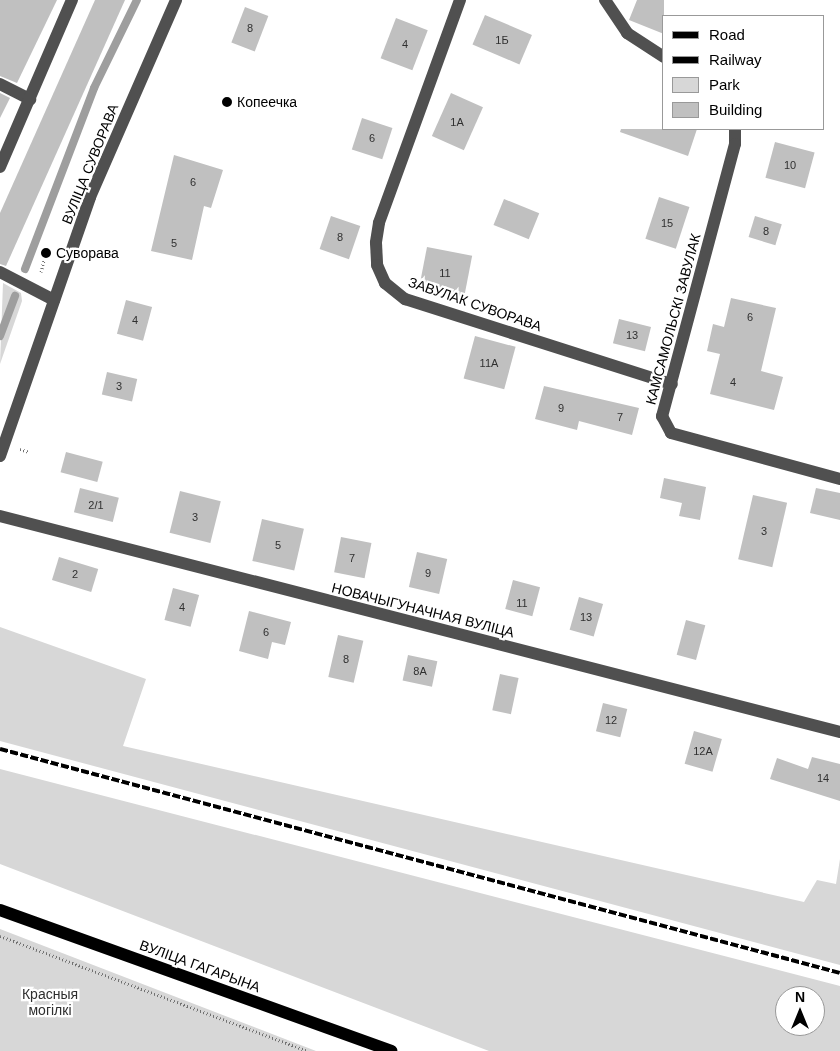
<!DOCTYPE html>
<meta charset="utf-8">
<style>
body{margin:0}
#map{position:relative;width:840px;height:1051px;overflow:hidden;background:#fff;font-family:Helvetica,sans-serif}
div>[style]{position:absolute}
[style*='--x']{left:calc(var(--x)*1px);top:calc(var(--y)*1px);width:calc(var(--w)*1px);rotate:calc(var(--a)*1deg)}
.green>*{inset:0;background:#d7d7d7}
.stream>*{height:8px;margin:-4px;padding:0 4px;transform-origin:4px;border-radius:4px;background:#9e9e9e}
.building>*{inset:0;background:#c0c0c0;transform-origin:0 0}
.path>*{height:3px;margin-top:-1.5px;transform-origin:0;background:repeating-linear-gradient(90deg,#727272 0 1px,transparent 0 3.5px)}
.minor>*{height:12px;margin:-6px;padding:0 6px;transform-origin:6px;border-radius:6px;background:#505050}
.major>*{height:12px;margin:-6px;padding:0 6px;transform-origin:6px;border-radius:6px;background:#000}
.rail>*{height:4px;margin-top:-2px;transform-origin:0;background:repeating-linear-gradient(90deg,#000 0 8px,transparent 0 10.5px)}
.dots>*{width:14px;height:14px;translate:-50% -50%;box-sizing:border-box;border:2px solid #fff;border-radius:50%}
span{translate:-50% -50%;white-space:nowrap;text-align:center;line-height:1.15;-webkit-text-stroke:4.5px #fff;paint-order:stroke}
.number-label{font-size:11px;color:#303030}
.number-label span{-webkit-text-stroke-width:0}
.poi-label{font-size:14px;color:#000}
.left{translate:0 -50%;text-align:left}
.street-label{font-size:14px;color:#000}
.park-label{font-size:14px;color:#2e2e2e}
.legend{position:absolute;left:662px;top:15px;width:162px;height:115px;box-sizing:border-box;background:#fff;border:1px solid #999;margin:0;padding:6px 9px;list-style:none;font-size:15px;color:#000}
.legend li{display:flex;align-items:center;gap:10px;height:25px}
.legend b{width:25px;border:1px solid #999}
.north{position:absolute;left:775px;top:986px;width:50px;height:50px;box-sizing:border-box;background:#fff;border:1px solid #999;border-radius:50%;rotate:0deg;font-size:14px;font-weight:700;line-height:20px;text-align:center;color:#000}
.north::after{content:'';display:block;margin:auto;width:18px;height:22px;background:#000;clip-path:polygon(50% 0,100% 100%,50% 72%,0 100%)}
</style>
<div id="map">
<div class="green">
<i style="clip-path:polygon(3px 283px,21px 293px,22px 301px,0 364px)"></i>
<i style="clip-path:polygon(0 627px,146px 679px,123px 746px,804px 902px,817px 880px,836px 884px,840px 859px,840px 965px,0 741px)"></i>
<i style="clip-path:polygon(evenodd,0 769px,840px 986px,840px 1051px,489px 1051px,0 864px,0 769px,785px 996px,815px 996px,815px 1026px,785px 1026px,785px 996px)"></i>
<i style="clip-path:polygon(0 929px,316px 1051px,0 1051px)"></i>
</div>
<div class="stream">
<i style="--x:25;--y:269;--w:194;--a:-69.1"></i>
<i style="--x:94;--y:88;--w:98;--a:-64"></i>
<i style="--x:0;--y:336;--w:43;--a:-69.4"></i>
</div>
<div class="building">
<i style="clip-path:polygon(0 0,57px 0,17px 83px,0 76px)"></i>
<i style="clip-path:polygon(95px 0,125px 0,6px 266px,0 264px,0 213px)"></i>
<i style="clip-path:polygon(637px 0,664px 0,664px 34px,629px 20px)"></i>
<i style="left:245px;top:7px;width:25px;height:38px;rotate:21deg"></i>
<i style="left:485px;top:15px;width:51px;height:32px;rotate:23deg"></i>
<i style="left:396px;top:18px;width:34px;height:43px;rotate:21deg"></i>
<i style="clip-path:polygon(0 93px,10px 98px,0 118px)"></i>
<i style="left:451px;top:93px;width:35px;height:47px;rotate:24deg"></i>
<i style="left:362px;top:118px;width:32px;height:33px;rotate:18deg"></i>
<i style="clip-path:polygon(621px 129px,697px 129px,688px 156px,620px 132px)"></i>
<i style="left:775px;top:142px;width:41px;height:37px;rotate:15deg"></i>
<i style="clip-path:polygon(174px 155px,223px 170px,211px 208px,204px 206px,192px 260px,151px 251px)"></i>
<i style="left:659px;top:197px;width:32px;height:44px;rotate:18deg"></i>
<i style="left:504px;top:199px;width:38px;height:28px;rotate:22deg"></i>
<i style="left:331px;top:216px;width:31px;height:35px;rotate:19deg"></i>
<i style="left:755px;top:216px;width:28px;height:22px;rotate:17deg"></i>
<i style="left:427px;top:247px;width:46px;height:43px;rotate:11deg"></i>
<i style="clip-path:polygon(731px 298px,776px 308px,761px 371px,783px 377px,774px 410px,710px 394px,720px 354px,707px 351px,713px 324px,724px 327px)"></i>
<i style="left:126px;top:300px;width:27px;height:35px;rotate:15deg"></i>
<i style="left:619px;top:319px;width:33px;height:25px;rotate:14deg"></i>
<i style="left:475px;top:336px;width:42px;height:44px;rotate:15deg"></i>
<i style="left:107px;top:372px;width:31px;height:23px;rotate:13deg"></i>
<i style="clip-path:polygon(544px 386px,639px 408px,632px 435px,579px 421px,577px 430px,535px 419px)"></i>
<i style="left:66px;top:452px;width:38px;height:21px;rotate:15deg"></i>
<i style="clip-path:polygon(664px 478px,706px 487px,700px 520px,679px 516px,682px 503px,660px 498px)"></i>
<i style="left:80px;top:488px;width:40px;height:25px;rotate:14deg"></i>
<i style="clip-path:polygon(816px 488px,840px 493px,840px 520px,810px 513px)"></i>
<i style="left:180px;top:491px;width:42px;height:43px;rotate:14deg"></i>
<i style="left:753px;top:495px;width:35px;height:66px;rotate:13deg"></i>
<i style="left:262px;top:519px;width:43px;height:43px;rotate:13deg"></i>
<i style="left:341px;top:537px;width:31px;height:36px;rotate:11deg"></i>
<i style="left:417px;top:552px;width:31px;height:36px;rotate:13deg"></i>
<i style="left:59px;top:557px;width:41px;height:24px;rotate:17deg"></i>
<i style="left:513px;top:580px;width:28px;height:30px;rotate:15deg"></i>
<i style="left:173px;top:588px;width:27px;height:33px;rotate:15deg"></i>
<i style="left:579px;top:597px;width:25px;height:34px;rotate:16deg"></i>
<i style="clip-path:polygon(249px 611px,291px 622px,285px 645px,272px 642px,268px 659px,239px 651px)"></i>
<i style="left:686px;top:620px;width:20px;height:36px;rotate:15deg"></i>
<i style="left:338px;top:635px;width:26px;height:43px;rotate:13deg"></i>
<i style="left:408px;top:655px;width:30px;height:26px;rotate:12deg"></i>
<i style="left:500px;top:674px;width:19px;height:37px;rotate:12deg"></i>
<i style="left:603px;top:703px;width:25px;height:29px;rotate:14deg"></i>
<i style="left:694px;top:731px;width:29px;height:34px;rotate:16deg"></i>
<i style="clip-path:polygon(812px 757px,840px 764px,840px 801px,770px 779px,777px 758px,808px 769px)"></i>
</div>
<div class="path">
<i style="--x:41;--y:272;--w:12;--a:-76"></i>
<i style="--x:20;--y:449;--w:9;--a:18"></i>
<i style="--x:0;--y:936;--w:329;--a:20.5"></i>
</div>
<div class="minor">
<i style="--x:460;--y:0;--w:237;--a:110"></i>
<i style="--x:379;--y:223;--w:20;--a:99"></i>
<i style="--x:376;--y:243;--w:22;--a:87"></i>
<i style="--x:377;--y:265;--w:20;--a:66"></i>
<i style="--x:385;--y:283;--w:26;--a:39"></i>
<i style="--x:405;--y:299;--w:280;--a:17.7"></i>
<i style="--x:605;--y:0;--w:40;--a:56"></i>
<i style="--x:627;--y:33;--w:44;--a:33"></i>
<i style="--x:0;--y:84;--w:34;--a:27"></i>
<i style="--x:735;--y:129;--w:15;--a:90"></i>
<i style="--x:735;--y:144;--w:282;--a:105"></i>
<i style="--x:662;--y:416;--w:19;--a:62"></i>
<i style="--x:671;--y:433;--w:175;--a:15.2"></i>
<i style="--x:0;--y:167;--w:182;--a:-66.7"></i>
<i style="--x:0;--y:272;--w:61;--a:27.4"></i>
<i style="--x:0;--y:456;--w:274;--a:-70.8"></i>
<i style="--x:90;--y:197;--w:215;--a:-66.4"></i>
<i style="--x:0;--y:516;--w:867;--a:14.42"></i>
</div>
<div class="major">
<i style="--x:0;--y:910;--w:416;--a:19.8"></i>
</div>
<div class="rail">
<i style="--x:0;--y:749;--w:869;--a:14.93"></i>
</div>
<div class="dots">
<i style="left:227px;top:102px;background:#000"></i>
<i style="left:46px;top:253px;background:#000"></i>
</div>
<div class="number-label">
<span style="left:250px;top:28px">8</span>
<span style="left:502px;top:40px">1Б</span>
<span style="left:405px;top:44px">4</span>
<span style="left:457px;top:122px">1А</span>
<span style="left:372px;top:138px">6</span>
<span style="left:790px;top:165px">10</span>
<span style="left:193px;top:182px">6</span>
<span style="left:667px;top:223px">15</span>
<span style="left:766px;top:231px">8</span>
<span style="left:340px;top:237px">8</span>
<span style="left:174px;top:243px">5</span>
<span style="left:445px;top:273px">11</span>
<span style="left:750px;top:317px">6</span>
<span style="left:135px;top:320px">4</span>
<span style="left:632px;top:335px">13</span>
<span style="left:489px;top:363px">11А</span>
<span style="left:733px;top:382px">4</span>
<span style="left:119px;top:386px">3</span>
<span style="left:561px;top:408px">9</span>
<span style="left:620px;top:417px">7</span>
<span style="left:96px;top:505px">2/1</span>
<span style="left:195px;top:517px">3</span>
<span style="left:764px;top:531px">3</span>
<span style="left:278px;top:545px">5</span>
<span style="left:352px;top:558px">7</span>
<span style="left:428px;top:573px">9</span>
<span style="left:75px;top:574px">2</span>
<span style="left:522px;top:603px">11</span>
<span style="left:182px;top:607px">4</span>
<span style="left:586px;top:617px">13</span>
<span style="left:266px;top:632px">6</span>
<span style="left:346px;top:659px">8</span>
<span style="left:420px;top:671px">8А</span>
<span style="left:611px;top:720px">12</span>
<span style="left:703px;top:751px">12А</span>
<span style="left:823px;top:778px">14</span>
</div>
<div class="poi-label">
<span class="left" style="left:237px;top:102px">Копеечка</span>
<span class="left" style="left:56px;top:253px">Суворава</span>
</div>
<div class="street-label">
<span style="left:90px;top:164px;rotate:-68deg">ВУЛІЦА СУВОРАВА</span>
<span style="left:475px;top:304px;rotate:19deg">ЗАВУЛАК СУВОРАВА</span>
<span style="left:673px;top:319px;rotate:-75deg">КАМСАМОЛЬСКІ ЗАВУЛАК</span>
<span style="left:423px;top:610px;rotate:14deg">НОВАЧЫГУНАЧНАЯ ВУЛІЦА</span>
<span style="left:200px;top:966px;rotate:20deg">ВУЛІЦА ГАГАРЫНА</span>
</div>
<div class="park-label">
<span style="left:50px;top:1002px">Красныя<br>могілкі</span>
</div>
<ul class="legend">
<li><b style="height:6px;background:#000"></b>Road</li>
<li><b style="height:6px;background:#000"></b>Railway</li>
<li><b style="height:14px;background:#d7d7d7"></b>Park</li>
<li><b style="height:14px;background:#c0c0c0"></b>Building</li>
</ul>
<div class="north">N</div>
</div>
